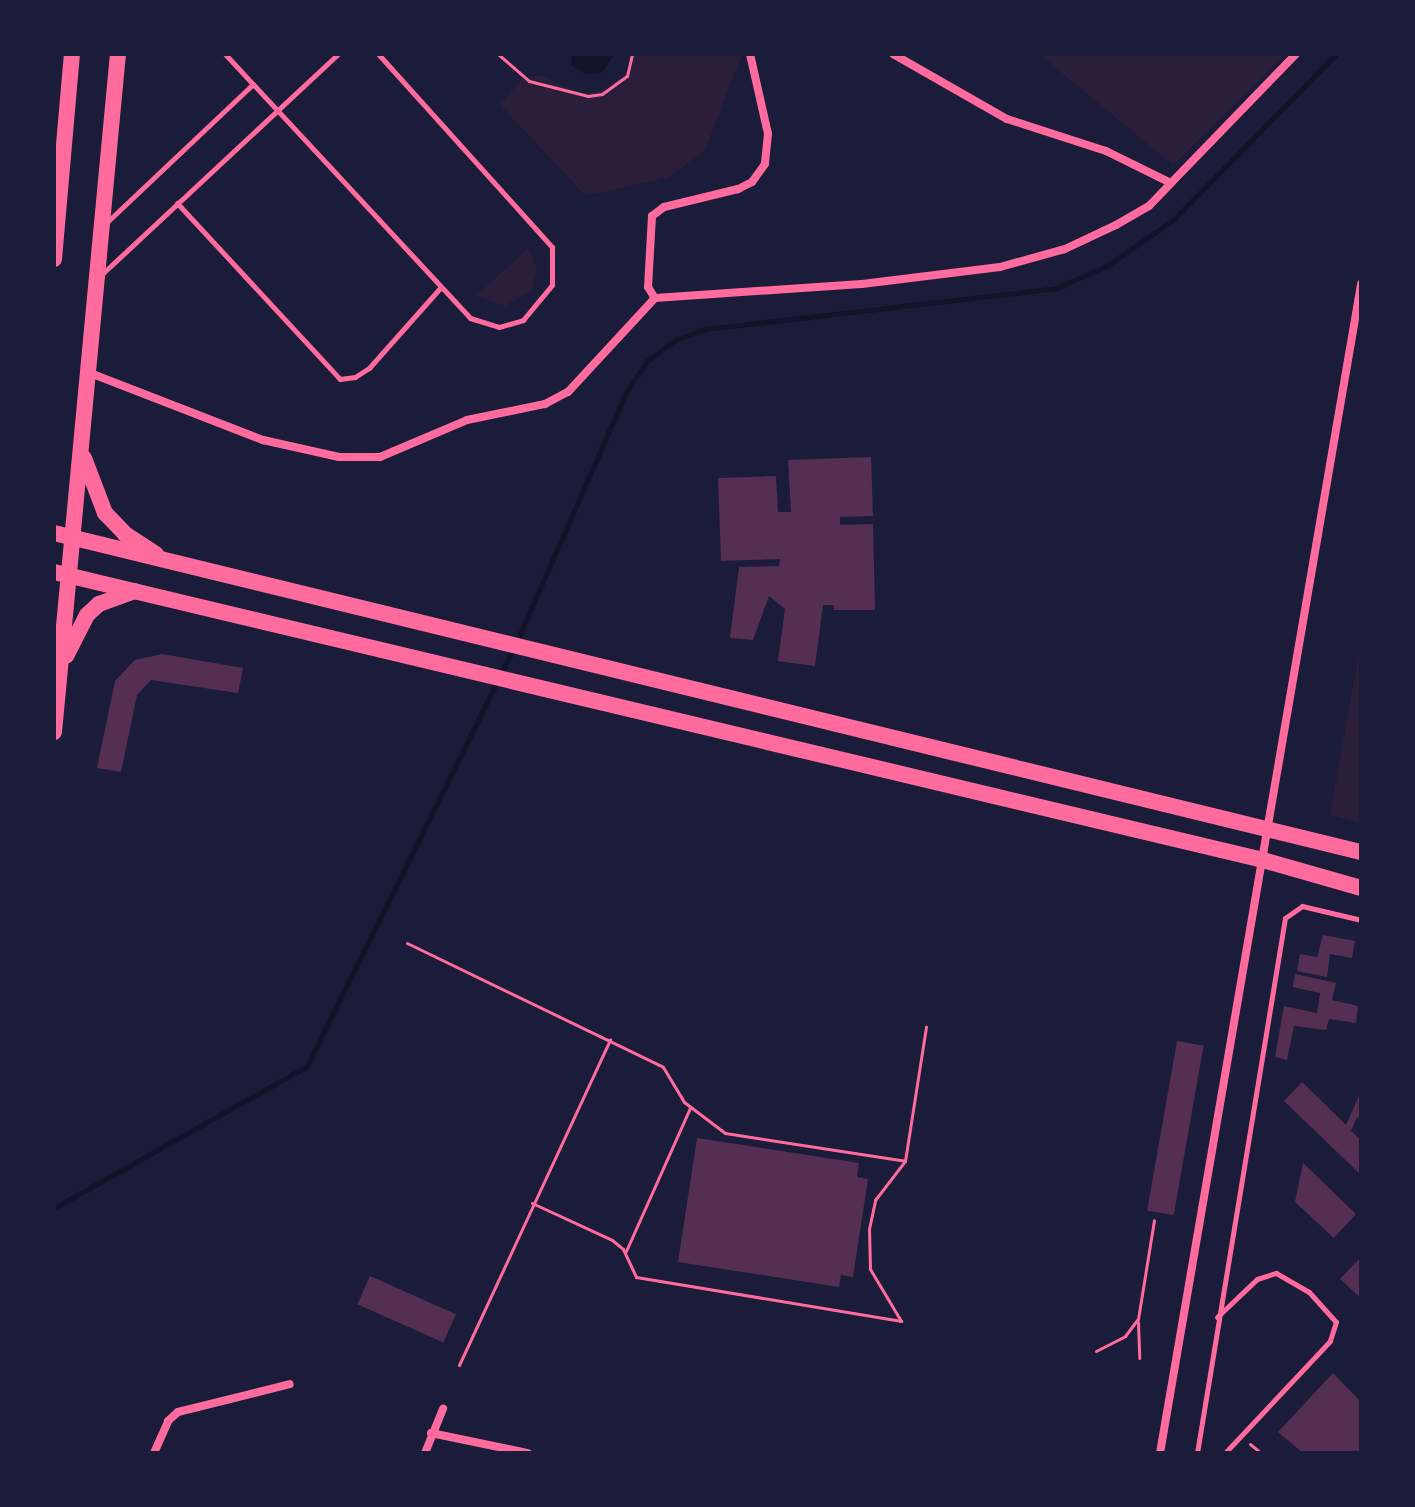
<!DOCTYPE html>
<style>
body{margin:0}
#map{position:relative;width:1415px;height:1507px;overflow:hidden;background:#1b1b3a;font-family:Arial,sans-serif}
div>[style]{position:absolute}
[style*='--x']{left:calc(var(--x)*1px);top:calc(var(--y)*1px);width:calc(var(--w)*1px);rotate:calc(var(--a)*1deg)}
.green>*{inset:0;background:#2a1e3b}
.water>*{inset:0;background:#12122b}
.stream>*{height:5px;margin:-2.5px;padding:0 2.5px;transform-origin:2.5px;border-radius:2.5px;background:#12122b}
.building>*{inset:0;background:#542f53;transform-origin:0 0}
.path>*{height:3px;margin:-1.5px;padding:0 1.5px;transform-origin:1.5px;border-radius:1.5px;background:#ff6b9d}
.service>*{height:5px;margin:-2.5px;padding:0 2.5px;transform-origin:2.5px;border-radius:2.5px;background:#ff6b9d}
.minor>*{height:8px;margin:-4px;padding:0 4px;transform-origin:4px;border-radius:4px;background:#ff6b9d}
.primary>*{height:16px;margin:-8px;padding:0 8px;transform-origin:8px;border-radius:8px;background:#ff6b9d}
span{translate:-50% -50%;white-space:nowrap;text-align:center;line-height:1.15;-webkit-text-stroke:7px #1b1b3a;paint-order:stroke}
.frame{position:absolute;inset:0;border:56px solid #1b1b3a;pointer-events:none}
</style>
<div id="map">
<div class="green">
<i style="clip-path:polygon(633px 54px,742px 54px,705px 150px,669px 177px,586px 196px,500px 105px,521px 80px,539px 75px,584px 94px,604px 90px,626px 73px)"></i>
<i style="clip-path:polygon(1039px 54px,1286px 54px,1173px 165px)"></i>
<i style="clip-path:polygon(528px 248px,537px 268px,532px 291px,505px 306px,476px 296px)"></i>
<i style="clip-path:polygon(1361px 641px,1361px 823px,1330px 815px)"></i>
</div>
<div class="water">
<i style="clip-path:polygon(572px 54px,615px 54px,601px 73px,586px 74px,571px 65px)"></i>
</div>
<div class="stream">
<i style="--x:54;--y:1208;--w:290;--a:-29.3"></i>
<i style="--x:307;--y:1066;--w:472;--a:-63.7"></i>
<i style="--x:516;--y:643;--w:274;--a:-66.3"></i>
<i style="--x:626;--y:392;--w:37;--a:-56"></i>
<i style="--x:647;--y:361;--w:35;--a:-37"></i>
<i style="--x:675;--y:340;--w:32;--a:-20"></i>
<i style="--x:705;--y:329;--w:354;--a:-6.6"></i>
<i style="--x:1057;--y:288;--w:56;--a:-24.3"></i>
<i style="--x:1108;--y:265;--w:79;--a:-34.7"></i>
<i style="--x:1173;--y:220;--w:233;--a:-45.5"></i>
</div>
<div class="building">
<i style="clip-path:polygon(871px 457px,873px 516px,840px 517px,840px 525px,873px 524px,875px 610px,834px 610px,834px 605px,823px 605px,815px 666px,778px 661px,785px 609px,769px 596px,753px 640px,730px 638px,739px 567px,779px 566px,780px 559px,721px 561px,718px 478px,776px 476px,778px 512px,791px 512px,788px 460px)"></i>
<i style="clip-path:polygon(162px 654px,243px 668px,238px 693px,151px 680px,137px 695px,121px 772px,97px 768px,115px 681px,135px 660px)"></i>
<i style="clip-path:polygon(1323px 935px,1355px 941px,1352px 958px,1330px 954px,1327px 977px,1297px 971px,1300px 954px,1317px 957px)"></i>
<i style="clip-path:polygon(1295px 974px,1336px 983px,1332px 1000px,1358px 1006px,1356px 1023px,1329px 1019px,1326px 1030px,1294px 1026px,1287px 1060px,1275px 1057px,1284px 1006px,1317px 1013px,1320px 993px,1293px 987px)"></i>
<i style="left:1177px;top:1041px;width:27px;height:172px;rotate:10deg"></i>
<i style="clip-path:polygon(1302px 1082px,1346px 1125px,1361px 1091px,1361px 1119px,1357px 1117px,1351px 1131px,1361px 1140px,1361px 1175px,1284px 1101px)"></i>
<i style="clip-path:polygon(697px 1138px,859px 1163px,857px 1177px,868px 1179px,853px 1277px,841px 1275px,839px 1287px,678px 1262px)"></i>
<i style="clip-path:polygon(1303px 1163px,1356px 1214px,1334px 1238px,1295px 1202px)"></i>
<i style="clip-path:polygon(1359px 1259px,1361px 1260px,1361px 1298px,1340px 1279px)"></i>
<i style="left:370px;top:1276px;width:94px;height:31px;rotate:24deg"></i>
<i style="clip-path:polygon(1333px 1373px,1361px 1402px,1361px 1453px,1303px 1453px,1278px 1432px)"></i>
</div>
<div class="path">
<i style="--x:498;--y:54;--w:41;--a:41.1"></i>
<i style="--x:529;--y:81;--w:61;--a:14.3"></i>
<i style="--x:588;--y:96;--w:14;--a:-8"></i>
<i style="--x:602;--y:94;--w:31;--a:-36"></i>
<i style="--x:627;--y:76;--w:23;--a:-77"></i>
<i style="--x:407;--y:943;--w:284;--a:25.8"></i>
<i style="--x:663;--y:1067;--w:41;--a:59"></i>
<i style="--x:684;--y:1102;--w:51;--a:37.1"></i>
<i style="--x:725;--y:1133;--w:182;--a:8.8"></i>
<i style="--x:532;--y:1203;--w:88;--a:24.8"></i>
<i style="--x:612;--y:1240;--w:14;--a:39"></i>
<i style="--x:623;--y:1249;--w:31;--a:65"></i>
<i style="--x:636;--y:1277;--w:269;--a:9.4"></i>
<i style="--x:626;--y:1251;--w:157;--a:-65.9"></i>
<i style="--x:901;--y:1321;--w:61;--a:-120.8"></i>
<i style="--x:870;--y:1269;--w:40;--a:-91.4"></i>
<i style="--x:869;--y:1229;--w:30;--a:-78"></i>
<i style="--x:875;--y:1200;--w:49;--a:-52.4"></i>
<i style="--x:905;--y:1161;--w:136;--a:-81.1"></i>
<i style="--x:1138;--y:1322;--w:36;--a:88"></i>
<i style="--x:1096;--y:1351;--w:33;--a:-27"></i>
<i style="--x:1125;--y:1336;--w:21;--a:-53"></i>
<i style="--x:1138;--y:1319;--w:100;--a:-80.8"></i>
<i style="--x:459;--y:1365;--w:359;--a:-65.1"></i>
<i style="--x:1250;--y:1444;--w:14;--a:39"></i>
</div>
<div class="service">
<i style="--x:225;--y:54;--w:360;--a:47.1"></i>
<i style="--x:470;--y:318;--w:30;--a:17"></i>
<i style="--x:499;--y:327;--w:25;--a:-16"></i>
<i style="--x:523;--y:320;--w:45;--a:-50.4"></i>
<i style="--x:552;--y:285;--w:38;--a:-90"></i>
<i style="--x:552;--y:247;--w:260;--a:-132"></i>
<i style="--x:177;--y:203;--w:240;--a:47.2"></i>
<i style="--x:340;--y:379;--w:15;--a:-8"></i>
<i style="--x:355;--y:377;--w:17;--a:-33"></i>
<i style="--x:369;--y:368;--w:108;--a:-48.4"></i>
<i style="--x:106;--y:223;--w:202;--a:-43.4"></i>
<i style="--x:102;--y:274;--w:323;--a:-43"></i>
<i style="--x:1217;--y:1317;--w:55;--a:-43.5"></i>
<i style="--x:1257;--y:1279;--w:20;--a:-18"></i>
<i style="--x:1276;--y:1273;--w:38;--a:30"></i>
<i style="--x:1309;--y:1292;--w:40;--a:48"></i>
<i style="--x:1336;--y:1322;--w:20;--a:108"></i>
<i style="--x:1330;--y:1341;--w:154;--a:133.2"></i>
<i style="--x:1197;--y:1453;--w:542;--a:-80.66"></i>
<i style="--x:1285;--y:918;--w:21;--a:-35"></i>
<i style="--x:1302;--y:906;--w:61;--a:13.3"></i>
</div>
<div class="minor">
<i style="--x:750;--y:54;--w:82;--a:77.3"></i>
<i style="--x:768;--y:134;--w:30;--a:96"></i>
<i style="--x:765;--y:164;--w:22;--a:126"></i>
<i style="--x:752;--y:182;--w:16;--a:153"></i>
<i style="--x:738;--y:189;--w:76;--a:166.3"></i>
<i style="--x:664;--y:207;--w:15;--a:143"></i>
<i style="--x:652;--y:216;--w:71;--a:93.2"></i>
<i style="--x:648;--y:287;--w:13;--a:58"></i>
<i style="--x:655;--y:298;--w:207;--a:-3.9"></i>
<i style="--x:862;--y:284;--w:139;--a:-7"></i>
<i style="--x:1000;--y:267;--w:67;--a:-15.5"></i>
<i style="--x:1065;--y:249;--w:56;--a:-25.2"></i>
<i style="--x:1116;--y:225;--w:38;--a:-30"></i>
<i style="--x:1149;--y:206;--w:32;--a:-46"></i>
<i style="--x:893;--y:54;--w:131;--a:29.7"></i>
<i style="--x:1007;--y:119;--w:104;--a:17.9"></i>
<i style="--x:1106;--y:151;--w:72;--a:26.2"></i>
<i style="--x:1171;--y:183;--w:180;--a:-45.9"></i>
<i style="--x:90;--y:373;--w:186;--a:21.2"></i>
<i style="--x:263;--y:440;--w:78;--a:12.6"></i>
<i style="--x:339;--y:457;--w:41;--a:0"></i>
<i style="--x:380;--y:457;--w:95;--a:-23"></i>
<i style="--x:467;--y:420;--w:80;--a:-11.6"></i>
<i style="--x:545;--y:404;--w:26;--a:-28"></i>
<i style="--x:568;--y:392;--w:128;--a:-47.2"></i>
<i style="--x:431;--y:1433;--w:99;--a:11.7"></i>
<i style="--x:154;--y:1453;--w:35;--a:-66"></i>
<i style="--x:168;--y:1421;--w:13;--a:-42"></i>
<i style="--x:178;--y:1412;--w:115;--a:-14"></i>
<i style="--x:425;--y:1453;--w:48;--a:-67.8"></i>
<i style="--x:1160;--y:1453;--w:1186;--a:-80.24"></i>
</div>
<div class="primary">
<i style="--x:54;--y:259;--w:206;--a:-85"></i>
<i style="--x:84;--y:458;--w:59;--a:69.1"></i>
<i style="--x:105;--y:513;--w:29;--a:46"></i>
<i style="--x:125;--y:534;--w:37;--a:33"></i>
<i style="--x:54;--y:533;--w:1345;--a:13.72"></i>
<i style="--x:54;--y:572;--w:1243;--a:13.4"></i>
<i style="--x:1263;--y:860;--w:102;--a:15.9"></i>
<i style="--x:66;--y:656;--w:46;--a:-62.9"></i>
<i style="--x:87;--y:615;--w:16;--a:-43"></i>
<i style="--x:99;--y:604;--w:38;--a:-20"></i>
<i style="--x:54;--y:732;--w:681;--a:-84.61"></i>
</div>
<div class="frame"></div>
</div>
